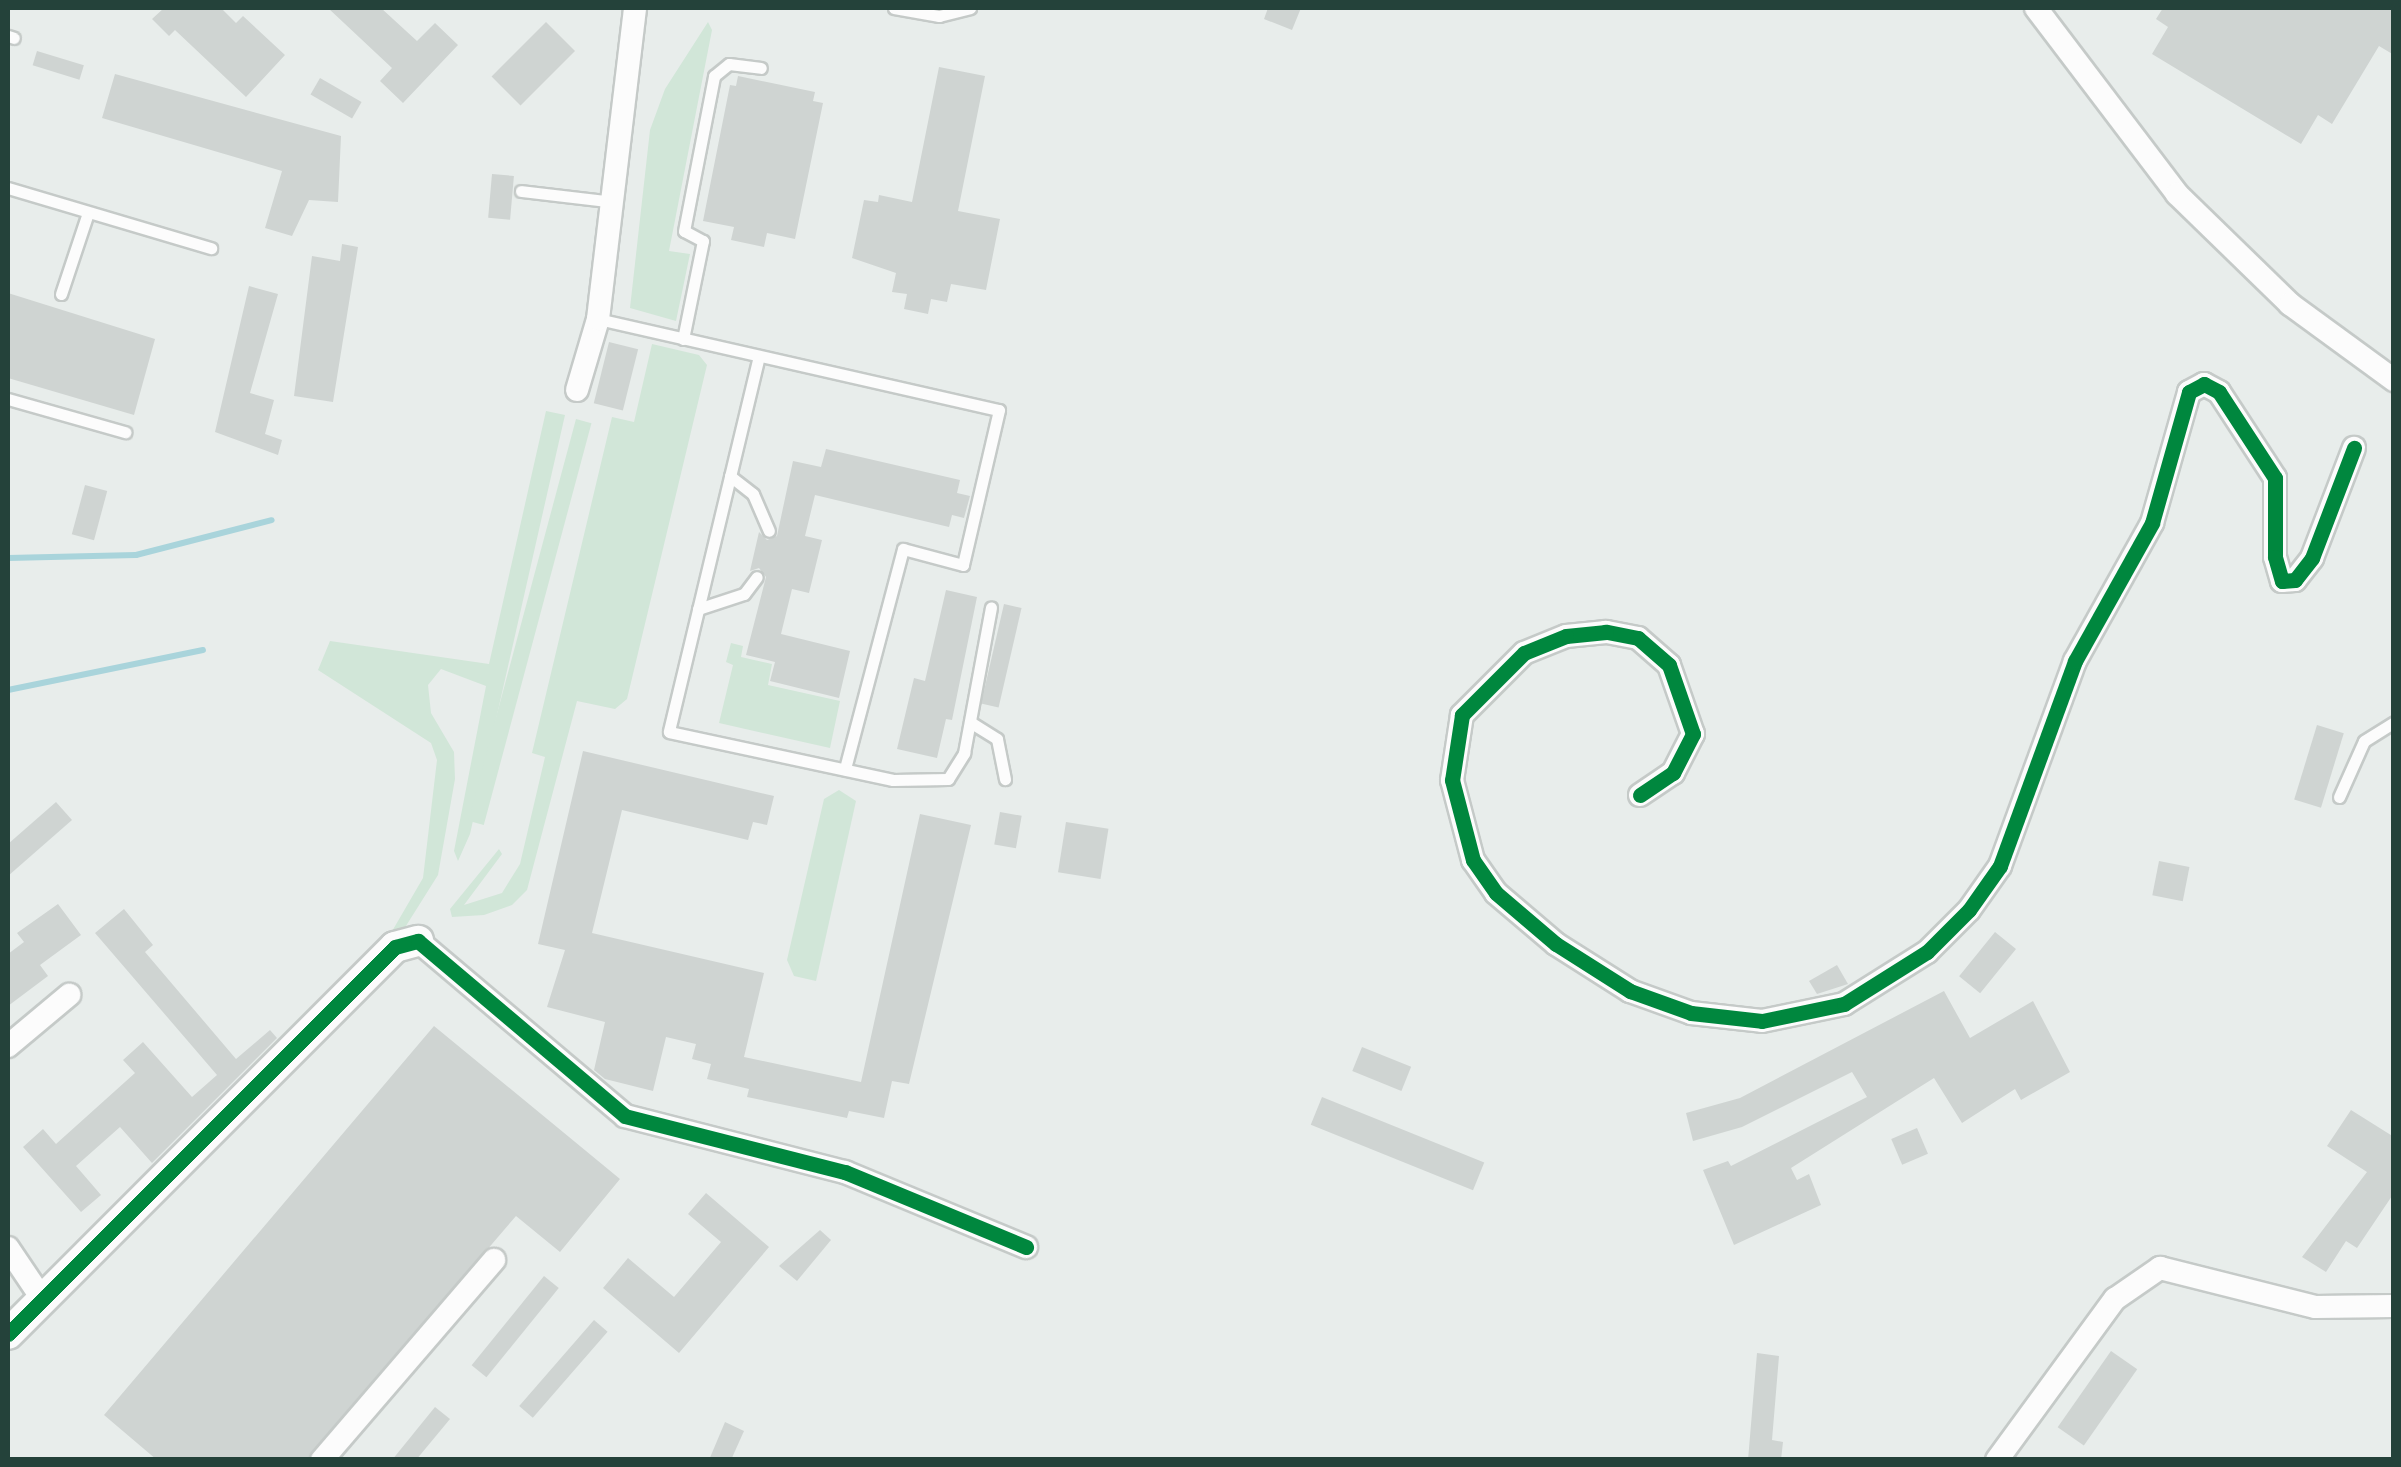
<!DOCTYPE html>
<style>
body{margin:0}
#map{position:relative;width:2401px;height:1467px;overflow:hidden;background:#e8edeb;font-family:"DejaVu Sans",sans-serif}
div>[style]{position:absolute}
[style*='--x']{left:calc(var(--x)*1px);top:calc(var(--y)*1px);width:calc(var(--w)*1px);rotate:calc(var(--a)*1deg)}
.green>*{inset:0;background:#d1e6d8;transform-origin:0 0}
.stream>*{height:6px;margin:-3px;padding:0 3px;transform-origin:3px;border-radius:3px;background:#a9d4db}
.building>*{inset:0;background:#cfd4d2;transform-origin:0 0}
.roads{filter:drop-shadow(2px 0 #c5cac8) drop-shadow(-2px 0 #c5cac8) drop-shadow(0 2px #c5cac8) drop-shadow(0 -2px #c5cac8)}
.lane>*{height:11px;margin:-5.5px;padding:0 5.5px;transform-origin:5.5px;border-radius:5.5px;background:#fcfcfc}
.street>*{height:22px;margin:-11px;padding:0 11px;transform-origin:11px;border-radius:11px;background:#fcfcfc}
.secondary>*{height:30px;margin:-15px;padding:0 15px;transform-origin:15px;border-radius:15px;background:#fcfcfc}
.cycleway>*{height:15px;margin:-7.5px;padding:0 7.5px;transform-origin:7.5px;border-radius:7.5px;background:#00873e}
span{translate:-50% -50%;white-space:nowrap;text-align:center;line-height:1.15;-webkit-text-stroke:8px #f7fbf9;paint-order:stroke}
.frame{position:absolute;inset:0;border:10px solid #24423a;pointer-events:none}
</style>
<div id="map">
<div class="green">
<i style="clip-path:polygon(708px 22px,712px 30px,669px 251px,690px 254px,676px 321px,630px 308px,650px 130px,665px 89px)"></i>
<i style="clip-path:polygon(652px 344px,699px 355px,707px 365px,627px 699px,615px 709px,577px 701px,527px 890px,512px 905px,484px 915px,452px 917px,450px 909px,499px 849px,502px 854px,464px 905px,502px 893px,520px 864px,545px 757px,532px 753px,612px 417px,634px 422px)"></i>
<i style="clip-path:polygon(546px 411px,565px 415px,470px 834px,458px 861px,454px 851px,486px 686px,441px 669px,428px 685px,431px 713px,454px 752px,455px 779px,438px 875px,399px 937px,391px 933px,423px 878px,437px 760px,431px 743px,318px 670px,330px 641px,489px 664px)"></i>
<i style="left:576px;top:419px;width:16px;height:416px;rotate:15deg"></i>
<i style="clip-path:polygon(731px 643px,743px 646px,741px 657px,772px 664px,768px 685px,840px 701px,830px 748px,719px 723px,733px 665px,726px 662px)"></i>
<i style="clip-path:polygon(839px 790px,856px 801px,816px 981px,794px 976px,787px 960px,824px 799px)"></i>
</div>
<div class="stream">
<i style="--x:8;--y:558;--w:128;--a:-1.3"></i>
<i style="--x:136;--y:555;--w:140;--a:-14.4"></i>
<i style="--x:8;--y:690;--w:199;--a:-11.6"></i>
</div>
<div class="building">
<i style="clip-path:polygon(164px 8px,221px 8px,236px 23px,243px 16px,285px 55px,246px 97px,175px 30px,169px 36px,152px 19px)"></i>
<i style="clip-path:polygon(328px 8px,381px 8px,417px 41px,435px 23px,458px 45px,403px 103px,380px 81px,392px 68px)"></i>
<i style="clip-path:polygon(1268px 8px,1301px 8px,1292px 30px,1264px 19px)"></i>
<i style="clip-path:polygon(2163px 8px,2394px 8px,2394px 55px,2379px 46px,2332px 124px,2318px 115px,2301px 144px,2152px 54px,2168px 27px,2156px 19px)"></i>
<i style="left:546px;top:22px;width:41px;height:77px;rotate:45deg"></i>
<i style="left:37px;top:51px;width:49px;height:15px;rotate:17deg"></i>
<i style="clip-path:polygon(939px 67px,985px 76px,958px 211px,1000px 219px,986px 290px,951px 284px,947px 302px,931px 299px,928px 314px,904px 309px,907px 294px,892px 292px,896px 273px,852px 258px,864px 200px,878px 202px,879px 195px,912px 202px)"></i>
<i style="clip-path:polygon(115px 74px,341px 136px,338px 202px,309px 200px,292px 236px,265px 228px,282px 171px,102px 118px)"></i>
<i style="clip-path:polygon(738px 76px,815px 92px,813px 101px,823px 103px,795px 239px,767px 233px,764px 247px,731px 240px,734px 227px,703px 221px,730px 85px,736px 86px)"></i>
<i style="left:320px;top:78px;width:48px;height:19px;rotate:30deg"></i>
<i style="left:492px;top:174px;width:22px;height:44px;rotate:5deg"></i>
<i style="clip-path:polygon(342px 244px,358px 247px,333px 402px,294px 396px,312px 256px,340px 261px)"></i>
<i style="clip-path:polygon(249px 286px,278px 294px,250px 393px,274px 400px,265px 434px,282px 440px,278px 455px,215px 432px)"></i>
<i style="clip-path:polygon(8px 293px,155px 339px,134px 415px,8px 378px)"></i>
<i style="left:609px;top:342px;width:30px;height:63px;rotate:14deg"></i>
<i style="clip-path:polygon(826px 449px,960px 480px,957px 493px,970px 496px,964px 518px,952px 515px,949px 527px,815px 495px,805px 536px,822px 540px,809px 593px,792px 589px,781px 634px,850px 651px,839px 698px,770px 681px,775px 662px,746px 655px,766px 577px,759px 568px,750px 571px,759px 532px,767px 540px,777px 536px,793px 461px,821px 467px)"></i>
<i style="left:85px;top:485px;width:23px;height:51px;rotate:15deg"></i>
<i style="clip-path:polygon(946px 590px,977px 597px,952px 720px,946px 719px,937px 758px,897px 749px,914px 678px,925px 681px)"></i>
<i style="left:1004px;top:604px;width:18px;height:102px;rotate:13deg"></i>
<i style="left:2317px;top:725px;width:28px;height:78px;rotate:17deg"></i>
<i style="clip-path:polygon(583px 751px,774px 796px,767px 825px,753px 822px,748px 840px,622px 810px,592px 933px,764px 973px,744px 1057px,861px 1082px,920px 814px,971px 825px,909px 1084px,892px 1081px,884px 1118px,849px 1111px,847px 1118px,747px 1097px,749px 1089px,707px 1079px,711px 1064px,692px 1059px,696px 1044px,666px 1037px,653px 1091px,605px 1079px,594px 1070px,605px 1022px,547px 1007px,565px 950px,538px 944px)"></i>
<i style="clip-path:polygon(56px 802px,72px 820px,8px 876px,8px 844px)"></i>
<i style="left:1000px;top:812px;width:22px;height:33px;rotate:10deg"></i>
<i style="left:1066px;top:822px;width:43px;height:51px;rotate:9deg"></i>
<i style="left:2159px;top:861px;width:31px;height:35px;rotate:11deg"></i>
<i style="clip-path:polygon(58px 904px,81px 935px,40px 965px,48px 976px,8px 1006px,8px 954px,24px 942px,17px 933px)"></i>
<i style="clip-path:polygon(124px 909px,153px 945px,145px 952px,236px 1059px,270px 1030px,277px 1038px,152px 1163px,120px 1127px,76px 1166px,101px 1195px,81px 1212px,23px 1147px,43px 1129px,56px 1144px,135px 1073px,123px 1060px,143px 1042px,192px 1097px,217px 1075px,95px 933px)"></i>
<i style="left:1995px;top:932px;width:27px;height:57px;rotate:39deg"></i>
<i style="clip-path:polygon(1837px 965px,1848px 984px,1817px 994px,1809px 981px)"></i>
<i style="clip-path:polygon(1944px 991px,1970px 1038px,2033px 1001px,2070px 1072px,2021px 1100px,2015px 1089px,1962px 1123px,1934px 1078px,1791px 1168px,1797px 1180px,1809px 1174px,1821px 1205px,1734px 1245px,1703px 1170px,1728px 1161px,1731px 1166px,1867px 1097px,1852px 1072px,1742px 1127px,1693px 1141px,1686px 1113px,1740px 1098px)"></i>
<i style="clip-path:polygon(434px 1026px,620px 1179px,560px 1252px,516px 1216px,307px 1460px,157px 1460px,104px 1415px)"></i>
<i style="left:1362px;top:1047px;width:53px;height:26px;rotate:22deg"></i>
<i style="left:1322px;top:1097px;width:175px;height:30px;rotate:22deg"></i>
<i style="clip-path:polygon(2351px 1110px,2394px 1137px,2394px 1193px,2357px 1248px,2346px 1241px,2326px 1272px,2302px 1257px,2367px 1172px,2327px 1146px)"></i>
<i style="left:1917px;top:1128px;width:28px;height:28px;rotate:67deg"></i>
<i style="clip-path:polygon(706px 1193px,769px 1247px,679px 1353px,603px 1288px,628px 1258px,674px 1297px,721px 1242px,688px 1214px)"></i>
<i style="clip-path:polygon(820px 1230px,831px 1240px,797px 1281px,779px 1266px)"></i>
<i style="left:544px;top:1276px;width:19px;height:115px;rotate:39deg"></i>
<i style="left:594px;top:1320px;width:18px;height:114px;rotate:41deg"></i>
<i style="left:2111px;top:1351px;width:32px;height:93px;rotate:35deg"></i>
<i style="clip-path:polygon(1757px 1353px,1779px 1356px,1772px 1440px,1783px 1442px,1781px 1460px,1748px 1460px)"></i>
<i style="clip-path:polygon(435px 1407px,450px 1419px,416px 1460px,392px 1460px)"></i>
<i style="clip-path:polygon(725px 1422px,744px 1431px,731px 1460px,709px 1460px)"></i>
</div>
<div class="roads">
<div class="lane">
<i style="--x:894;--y:8;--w:46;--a:10.1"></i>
<i style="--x:939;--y:16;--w:32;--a:-14"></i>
<i style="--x:8;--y:36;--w:6;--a:18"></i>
<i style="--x:8;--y:188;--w:212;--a:16.5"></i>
<i style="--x:521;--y:191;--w:94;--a:6.7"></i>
<i style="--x:61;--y:294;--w:85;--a:-71.6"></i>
<i style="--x:598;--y:319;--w:411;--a:12.8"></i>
<i style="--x:999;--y:410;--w:159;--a:103.1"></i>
<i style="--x:963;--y:565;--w:62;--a:-165.1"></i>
<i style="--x:903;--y:549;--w:228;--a:104.8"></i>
<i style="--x:683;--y:339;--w:100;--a:-78.5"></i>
<i style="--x:703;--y:241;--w:21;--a:-152"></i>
<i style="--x:684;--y:231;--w:158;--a:-79"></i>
<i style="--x:714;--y:76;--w:19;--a:-39"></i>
<i style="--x:729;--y:64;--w:32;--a:7"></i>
<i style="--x:758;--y:360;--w:382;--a:103.5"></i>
<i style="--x:669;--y:732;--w:229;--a:12.1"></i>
<i style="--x:893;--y:780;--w:55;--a:-1"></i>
<i style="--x:948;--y:779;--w:31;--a:-58"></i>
<i style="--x:964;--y:753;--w:148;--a:-79.5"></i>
<i style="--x:8;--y:399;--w:122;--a:15.8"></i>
<i style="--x:730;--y:476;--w:29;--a:38"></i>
<i style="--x:753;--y:494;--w:40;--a:66.6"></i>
<i style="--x:698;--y:609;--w:48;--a:-18.1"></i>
<i style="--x:744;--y:594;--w:21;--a:-53"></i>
<i style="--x:970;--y:722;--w:32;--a:32"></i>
<i style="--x:997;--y:739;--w:41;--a:78.7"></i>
<i style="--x:2339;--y:797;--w:61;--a:-65.9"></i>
<i style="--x:2364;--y:741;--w:36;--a:-32"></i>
</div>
<div class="street">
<i style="--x:2036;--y:8;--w:233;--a:52.8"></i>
<i style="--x:2177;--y:194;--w:158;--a:44.2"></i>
<i style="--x:2290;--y:304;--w:129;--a:36.2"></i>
<i style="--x:577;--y:390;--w:74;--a:-73.5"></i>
<i style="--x:598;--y:319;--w:313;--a:-83.2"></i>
<i style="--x:1640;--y:795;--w:40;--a:-34"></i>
<i style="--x:1673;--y:773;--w:44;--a:-62.9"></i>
<i style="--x:1693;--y:734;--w:73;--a:-109.2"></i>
<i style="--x:1669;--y:665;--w:41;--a:-138.9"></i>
<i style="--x:1638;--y:638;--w:33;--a:-169"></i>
<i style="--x:1606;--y:632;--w:40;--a:174.3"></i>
<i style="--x:1566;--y:636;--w:45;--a:158"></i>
<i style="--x:1524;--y:653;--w:88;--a:135"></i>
<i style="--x:1462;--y:715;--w:66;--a:98.7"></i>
<i style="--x:1452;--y:780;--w:83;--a:75.3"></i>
<i style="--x:1473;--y:860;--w:40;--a:55.1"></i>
<i style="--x:1496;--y:893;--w:79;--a:40.4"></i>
<i style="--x:1556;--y:944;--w:88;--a:32.4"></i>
<i style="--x:1630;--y:991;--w:65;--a:19.8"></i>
<i style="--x:1691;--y:1013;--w:71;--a:6.4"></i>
<i style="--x:1762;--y:1021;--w:84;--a:-11.7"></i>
<i style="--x:1844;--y:1004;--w:98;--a:-32.1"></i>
<i style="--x:1927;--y:952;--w:59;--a:-45"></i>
<i style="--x:1969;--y:910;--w:54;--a:-54.8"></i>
<i style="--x:2000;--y:866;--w:218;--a:-69.9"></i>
<i style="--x:2075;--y:661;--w:158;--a:-60.8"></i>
<i style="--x:2152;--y:523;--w:136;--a:-74.2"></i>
<i style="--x:2189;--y:392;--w:17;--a:-28"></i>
<i style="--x:2204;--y:384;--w:17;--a:28"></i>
<i style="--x:2219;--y:392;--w:103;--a:56.9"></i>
<i style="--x:2275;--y:478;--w:79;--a:90"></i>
<i style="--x:2275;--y:557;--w:25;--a:74"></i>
<i style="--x:2282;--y:581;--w:13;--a:-4"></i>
<i style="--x:2295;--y:580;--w:28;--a:-52"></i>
<i style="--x:2312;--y:558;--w:118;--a:-69.1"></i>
<i style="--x:418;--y:941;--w:271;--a:40.2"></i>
<i style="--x:625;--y:1116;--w:227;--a:14.3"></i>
<i style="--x:845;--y:1172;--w:196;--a:22.5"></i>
<i style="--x:8;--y:1046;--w:80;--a:-39.9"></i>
<i style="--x:8;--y:1248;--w:59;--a:56"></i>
<i style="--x:322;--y:1460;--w:264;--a:-49.3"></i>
<i style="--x:1997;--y:1460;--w:200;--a:-53.8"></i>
<i style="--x:2115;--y:1299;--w:55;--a:-34.6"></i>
<i style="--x:2160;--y:1268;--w:160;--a:14.1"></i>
<i style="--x:2315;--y:1307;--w:79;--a:-0.7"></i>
</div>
<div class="secondary">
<i style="--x:8;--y:1334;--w:547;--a:-45"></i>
<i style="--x:395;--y:947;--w:24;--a:-15"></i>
</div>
</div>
<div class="cycleway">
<i style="--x:1640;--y:795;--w:40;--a:-34"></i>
<i style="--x:1673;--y:773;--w:44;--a:-62.9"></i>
<i style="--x:1693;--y:734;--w:73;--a:-109.2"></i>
<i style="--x:1669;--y:665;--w:41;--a:-138.9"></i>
<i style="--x:1638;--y:638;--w:33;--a:-169"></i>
<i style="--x:1606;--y:632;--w:40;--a:174.3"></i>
<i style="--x:1566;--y:636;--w:45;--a:158"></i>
<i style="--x:1524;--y:653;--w:88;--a:135"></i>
<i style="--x:1462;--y:715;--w:66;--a:98.7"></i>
<i style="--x:1452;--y:780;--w:83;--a:75.3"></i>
<i style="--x:1473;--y:860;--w:40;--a:55.1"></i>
<i style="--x:1496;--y:893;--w:79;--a:40.4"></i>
<i style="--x:1556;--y:944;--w:88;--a:32.4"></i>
<i style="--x:1630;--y:991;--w:65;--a:19.8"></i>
<i style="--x:1691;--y:1013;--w:71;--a:6.4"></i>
<i style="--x:1762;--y:1021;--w:84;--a:-11.7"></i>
<i style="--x:1844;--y:1004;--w:98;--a:-32.1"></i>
<i style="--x:1927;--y:952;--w:59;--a:-45"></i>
<i style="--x:1969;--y:910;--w:54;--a:-54.8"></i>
<i style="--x:2000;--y:866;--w:218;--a:-69.9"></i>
<i style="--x:2075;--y:661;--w:158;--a:-60.8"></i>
<i style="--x:2152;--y:523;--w:136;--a:-74.2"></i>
<i style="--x:2189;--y:392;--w:17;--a:-28"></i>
<i style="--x:2204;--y:384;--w:17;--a:28"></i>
<i style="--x:2219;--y:392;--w:103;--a:56.9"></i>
<i style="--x:2275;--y:478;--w:79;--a:90"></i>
<i style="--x:2275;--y:557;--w:25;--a:74"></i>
<i style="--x:2282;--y:581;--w:13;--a:-4"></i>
<i style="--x:2295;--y:580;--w:28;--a:-52"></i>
<i style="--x:2312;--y:558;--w:118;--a:-69.1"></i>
<i style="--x:8;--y:1334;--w:547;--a:-45"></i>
<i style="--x:395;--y:947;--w:24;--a:-15"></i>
<i style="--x:418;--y:941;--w:271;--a:40.2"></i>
<i style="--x:625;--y:1116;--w:227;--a:14.3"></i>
<i style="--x:845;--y:1172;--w:196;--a:22.5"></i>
</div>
<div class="frame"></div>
</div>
